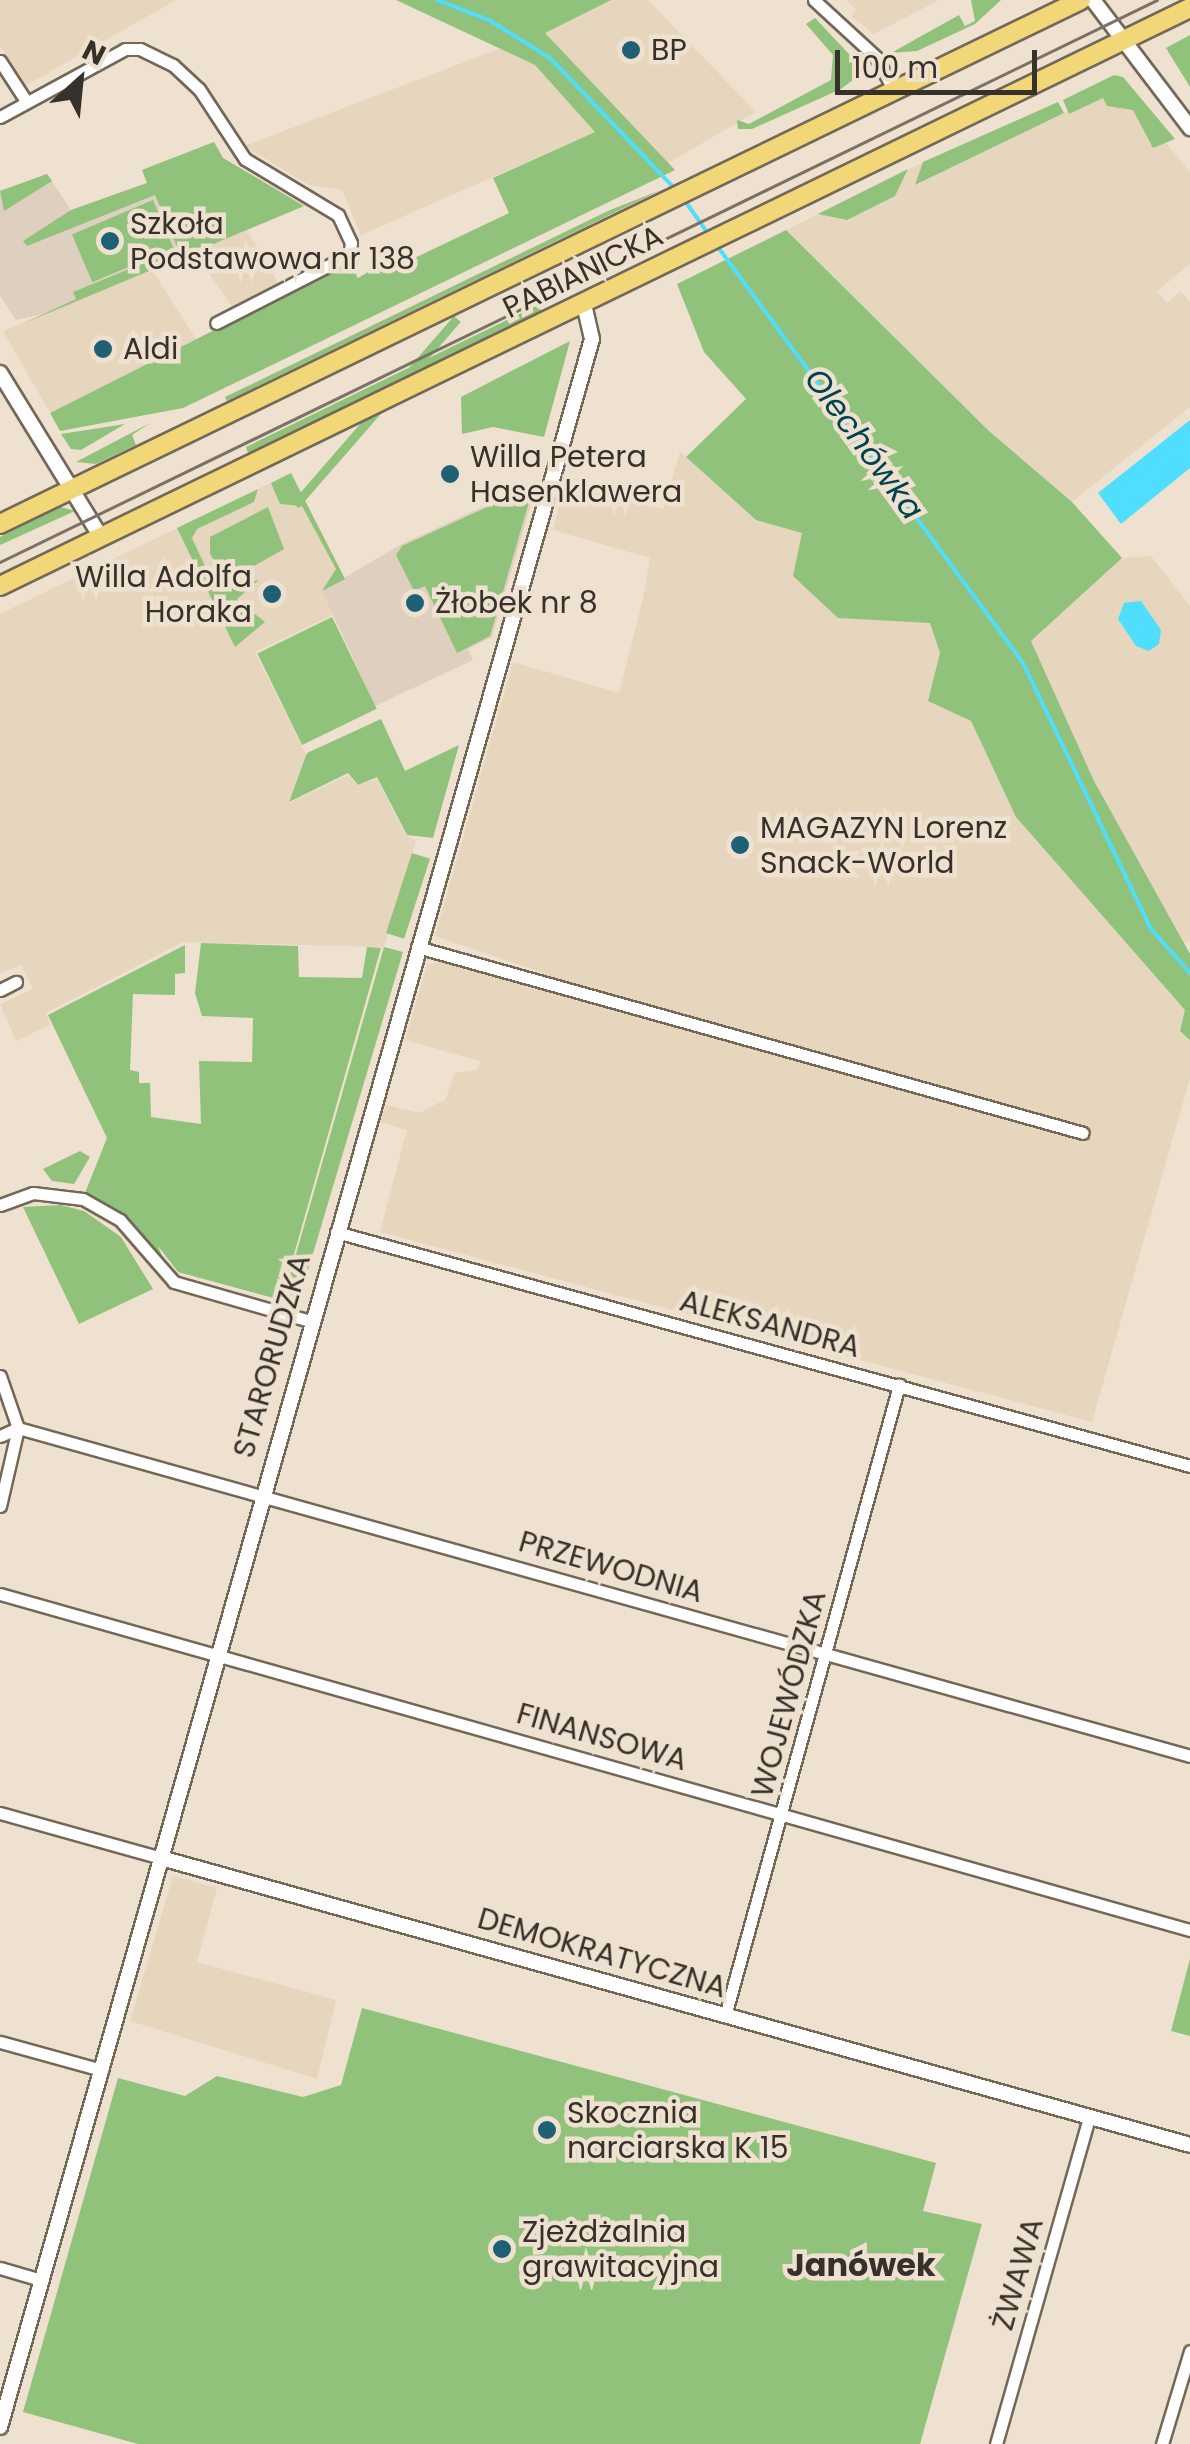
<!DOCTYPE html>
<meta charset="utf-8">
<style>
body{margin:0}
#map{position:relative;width:1190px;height:2444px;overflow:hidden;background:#eee1cf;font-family:Poppins,sans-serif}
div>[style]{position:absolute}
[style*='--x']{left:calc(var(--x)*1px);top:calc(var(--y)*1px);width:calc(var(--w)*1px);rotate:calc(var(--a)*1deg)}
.built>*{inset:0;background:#e6d6bd}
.education>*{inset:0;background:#dfcfbe}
.green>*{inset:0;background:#90c27b;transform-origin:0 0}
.water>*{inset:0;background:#50defe}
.stream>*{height:4px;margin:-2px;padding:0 2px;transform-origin:2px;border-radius:2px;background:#50defe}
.roads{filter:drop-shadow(2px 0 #736858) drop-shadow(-2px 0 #736858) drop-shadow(0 2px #736858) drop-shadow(0 -2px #736858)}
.minor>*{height:11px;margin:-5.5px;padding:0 5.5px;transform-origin:5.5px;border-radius:5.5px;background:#fff}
.tertiary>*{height:14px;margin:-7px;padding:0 7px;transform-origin:7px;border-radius:7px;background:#fff}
.primary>*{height:18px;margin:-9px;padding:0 9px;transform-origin:9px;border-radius:9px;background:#f2d779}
.tram>*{height:2.5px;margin:-1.25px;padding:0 1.25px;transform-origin:1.25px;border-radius:1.25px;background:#7a7267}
.dots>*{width:28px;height:28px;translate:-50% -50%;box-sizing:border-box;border:5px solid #eee1cf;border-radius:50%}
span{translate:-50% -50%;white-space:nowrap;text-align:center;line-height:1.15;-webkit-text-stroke:9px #eee1cf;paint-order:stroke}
.poi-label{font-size:30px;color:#36312a}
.left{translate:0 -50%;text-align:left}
.right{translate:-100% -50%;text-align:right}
.street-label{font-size:30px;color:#36312a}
.water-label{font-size:32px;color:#00424f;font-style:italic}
.neighbourhood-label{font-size:32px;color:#36312a;font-weight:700}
.north{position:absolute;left:30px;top:30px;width:100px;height:100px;-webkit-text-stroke:8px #eee1cf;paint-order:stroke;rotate:27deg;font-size:28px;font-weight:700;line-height:40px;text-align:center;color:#36312a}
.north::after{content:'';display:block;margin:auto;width:35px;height:45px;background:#36312a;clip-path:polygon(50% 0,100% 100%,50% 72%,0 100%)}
.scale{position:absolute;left:835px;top:50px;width:202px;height:45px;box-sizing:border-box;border:5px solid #36312a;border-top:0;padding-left:12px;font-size:30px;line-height:35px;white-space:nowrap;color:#36312a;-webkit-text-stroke:8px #eee1cf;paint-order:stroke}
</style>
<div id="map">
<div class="built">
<i style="clip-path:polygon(0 0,176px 0,25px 86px,0 46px)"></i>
<i style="clip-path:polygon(611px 0,648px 0,756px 112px,668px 163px,544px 33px)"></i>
<i style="clip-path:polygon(846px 0,939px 0,874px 34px,851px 16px,856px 10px)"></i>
<i style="clip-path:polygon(501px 48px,535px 65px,595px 132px,361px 235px,342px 190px,309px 185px,244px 146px)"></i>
<i style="clip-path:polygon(1119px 86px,1190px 172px,1190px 264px,1157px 291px,1167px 303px,1181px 291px,1190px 302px,1190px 407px,1072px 502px,989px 431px,786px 230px,923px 162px,916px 185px)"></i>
<i style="clip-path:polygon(247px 230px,279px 284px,233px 308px,194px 252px)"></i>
<i style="clip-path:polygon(152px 270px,196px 339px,50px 413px,3px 331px)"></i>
<i style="clip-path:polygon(680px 452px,756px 520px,802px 533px,838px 618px,930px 622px,940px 653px,928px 701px,971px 721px,1016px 817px,1186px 1011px,1180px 1031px,1190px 1040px,1190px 1078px,1092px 1422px,380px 1232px,407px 1130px,380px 1122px,386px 1105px,419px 1113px,446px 1099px,454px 1073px,477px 1070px,480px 1061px,405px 1040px,427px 965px,441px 961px,538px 990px,543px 973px,435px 936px,513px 662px,619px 693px,643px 599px,650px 558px,553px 530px,567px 476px,663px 509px)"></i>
<i style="clip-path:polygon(291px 473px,345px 579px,322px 591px,333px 615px,255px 652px,307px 757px,289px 803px,348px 775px,358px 786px,377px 778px,406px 836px,416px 841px,384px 947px,183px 942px,46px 1013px,50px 1025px,16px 1041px,0 1004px,33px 989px,21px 965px,0 974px,0 614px)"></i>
<i style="clip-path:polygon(1151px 556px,1190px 606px,1190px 940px,1181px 945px,1094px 781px,1031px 641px,1122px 558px)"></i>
<i style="clip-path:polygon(173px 1876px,217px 1888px,197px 1962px,336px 2000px,317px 2079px,130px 2021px)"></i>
</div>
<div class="education">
<i style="clip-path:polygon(214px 142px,223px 158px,304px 206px,53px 312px,16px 320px,0 296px,0 191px,47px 174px,71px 210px,147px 183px,142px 170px)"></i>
<i style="clip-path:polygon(504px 497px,532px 501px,492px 637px,468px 649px,473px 660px,375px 706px,322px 591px,400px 545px)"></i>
</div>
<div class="green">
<i style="clip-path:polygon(396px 0,611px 0,545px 33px,675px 170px,183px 408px,60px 431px,50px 413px,349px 262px,358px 278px,380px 265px,385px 272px,509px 213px,493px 178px,595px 132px,535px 65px)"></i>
<i style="clip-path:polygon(971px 0,1001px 0,975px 24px,917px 51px,891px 53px,959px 15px,965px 26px,975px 21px)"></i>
<i style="clip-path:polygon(815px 18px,865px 71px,841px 89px,752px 129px,738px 129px,737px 120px,749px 124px,831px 80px,833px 55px,806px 24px)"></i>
<i style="clip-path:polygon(1190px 35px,1190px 87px,1166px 48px)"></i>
<i style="clip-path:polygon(1114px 75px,1123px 77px,1175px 139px,1153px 148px,1133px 110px,1107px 106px,1103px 98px,1069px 114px,1063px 100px)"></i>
<i style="clip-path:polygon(1058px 102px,1064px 113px,915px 185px,923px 162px)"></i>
<i style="clip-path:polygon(214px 142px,223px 158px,304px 206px,22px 324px,76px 299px,73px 292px,178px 249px,155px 195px,27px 246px,23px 241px,71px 210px,147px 183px,142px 170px)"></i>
<i style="clip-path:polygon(908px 169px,895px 196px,847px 220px,818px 214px)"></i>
<i style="clip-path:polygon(47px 174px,52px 181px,4px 211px,0 191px)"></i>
<i style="clip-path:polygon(661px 190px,227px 401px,225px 397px,610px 210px)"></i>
<i style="left:153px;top:200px;width:52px;height:88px;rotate:67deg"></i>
<i style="clip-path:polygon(786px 230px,989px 431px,1072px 502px,1122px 558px,1031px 641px,1094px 781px,1190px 954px,1190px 1040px,1180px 1031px,1185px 1010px,1016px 817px,971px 721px,928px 701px,940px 653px,930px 623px,838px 618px,793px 576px,802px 533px,756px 520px,686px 457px,746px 399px,704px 352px,677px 284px)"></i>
<i style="clip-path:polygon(538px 305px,542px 312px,248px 453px,246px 447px)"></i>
<i style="left:454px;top:316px;width:9px;height:247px;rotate:41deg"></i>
<i style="clip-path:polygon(570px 341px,544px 437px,493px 427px,462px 434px,461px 397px)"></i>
<i style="clip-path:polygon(150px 423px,132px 435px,136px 445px,96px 464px,76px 462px)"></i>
<i style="clip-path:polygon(125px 424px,81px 450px,71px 449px,61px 434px)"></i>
<i style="clip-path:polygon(291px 473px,345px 579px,322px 591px,336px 569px,302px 506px,280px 504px,271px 483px)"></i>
<i style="clip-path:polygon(258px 489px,254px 502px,197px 529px,192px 538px,211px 579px,233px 586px,259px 580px,237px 599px,246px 618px,255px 614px,265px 622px,235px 647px,177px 528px)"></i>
<i style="clip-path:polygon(505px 499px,529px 502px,490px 636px,457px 653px,425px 586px,414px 591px,396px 555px,402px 546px)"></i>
<i style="clip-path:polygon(61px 507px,75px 511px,0 545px,0 537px)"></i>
<i style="clip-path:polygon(268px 507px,284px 549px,238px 575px,221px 573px,210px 554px,210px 537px)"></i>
<i style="left:332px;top:617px;width:102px;height:83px;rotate:64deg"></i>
<i style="clip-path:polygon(381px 719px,405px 771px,459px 745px,433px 838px,407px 835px,377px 777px,358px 785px,348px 773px,289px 802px,307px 753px)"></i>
<i style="left:412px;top:853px;width:19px;height:84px;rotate:18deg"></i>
<i style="clip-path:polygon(201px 943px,298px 946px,299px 977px,362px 978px,367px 947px,381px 948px,281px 1300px,178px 1272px,158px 1246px,168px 1270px,129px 1219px,85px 1193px,107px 1138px,48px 1015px,185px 945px,185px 973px,175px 974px,175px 995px,133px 994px,130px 1070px,139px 1072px,139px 1083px,150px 1083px,151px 1117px,201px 1124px,199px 1061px,252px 1062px,253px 1018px,202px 1016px,195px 993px)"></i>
<i style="clip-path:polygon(384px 947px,403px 952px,297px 1307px,282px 1303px)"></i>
<i style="clip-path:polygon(80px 1151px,90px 1157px,74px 1184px,52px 1181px,43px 1169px)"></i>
<i style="clip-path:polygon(61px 1205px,84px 1211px,121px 1237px,153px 1289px,79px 1324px,23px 1207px)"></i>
<i style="clip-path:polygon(1190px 1959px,1190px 2036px,1171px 2031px)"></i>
<i style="clip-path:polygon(362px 2008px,936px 2163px,923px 2211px,982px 2224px,920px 2444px,138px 2444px,23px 2412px,118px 2078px,185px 2096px,217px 2076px,303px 2097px,341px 2085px)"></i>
</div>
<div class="water">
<i style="clip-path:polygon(1190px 420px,1190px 468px,1121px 524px,1098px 493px)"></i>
<i style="clip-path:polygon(1141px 601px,1161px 630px,1159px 644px,1149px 651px,1136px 646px,1118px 619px,1124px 603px)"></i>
</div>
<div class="stream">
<i style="--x:437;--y:0;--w:56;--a:21"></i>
<i style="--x:489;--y:20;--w:72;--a:31.9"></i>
<i style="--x:550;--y:58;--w:184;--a:46.3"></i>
<i style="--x:683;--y:198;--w:45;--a:54.9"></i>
<i style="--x:715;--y:243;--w:521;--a:53.75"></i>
<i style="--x:1023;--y:663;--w:295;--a:64.3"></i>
<i style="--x:1151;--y:929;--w:59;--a:48.4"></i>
</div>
<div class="roads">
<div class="minor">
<i style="--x:814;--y:0;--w:84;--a:42.6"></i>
<i style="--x:876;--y:57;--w:38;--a:62"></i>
<i style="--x:0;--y:61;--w:48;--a:57"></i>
<i style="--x:0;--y:117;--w:142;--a:-28.5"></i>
<i style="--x:125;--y:49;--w:15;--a:0"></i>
<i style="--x:140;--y:49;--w:37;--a:26"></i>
<i style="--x:173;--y:65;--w:35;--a:43"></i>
<i style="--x:199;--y:89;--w:84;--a:56.7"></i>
<i style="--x:245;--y:159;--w:109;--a:31.1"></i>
<i style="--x:338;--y:215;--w:31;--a:65"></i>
<i style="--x:351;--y:243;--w:12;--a:99"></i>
<i style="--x:349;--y:255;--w:149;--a:152.9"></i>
<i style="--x:417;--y:947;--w:691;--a:15.6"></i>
<i style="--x:0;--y:990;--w:18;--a:-27"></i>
<i style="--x:0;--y:1205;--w:35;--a:-20"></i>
<i style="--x:33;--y:1193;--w:50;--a:6.8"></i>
<i style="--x:83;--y:1199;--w:43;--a:29.6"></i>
<i style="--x:120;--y:1220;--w:82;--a:48.9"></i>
<i style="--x:174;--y:1282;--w:141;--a:16"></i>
<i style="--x:336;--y:1232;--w:885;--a:15.32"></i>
<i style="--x:0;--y:1376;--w:55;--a:70.9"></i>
<i style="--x:18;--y:1428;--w:80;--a:103"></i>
<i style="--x:18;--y:1428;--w:1217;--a:15.63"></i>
<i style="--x:0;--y:1436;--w:20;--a:-24"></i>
<i style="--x:0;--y:1594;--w:1237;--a:15.77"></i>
<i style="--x:0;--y:1813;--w:167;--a:15.6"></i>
<i style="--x:725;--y:2016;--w:655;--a:-74.58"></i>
<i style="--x:0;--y:2042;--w:106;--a:15.4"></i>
<i style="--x:0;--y:2268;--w:43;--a:16.3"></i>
<i style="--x:996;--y:2444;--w:339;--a:-74.1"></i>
<i style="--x:1162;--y:2444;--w:97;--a:-73.2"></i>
</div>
<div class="tertiary">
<i style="--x:1093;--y:0;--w:161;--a:52.8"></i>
<i style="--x:0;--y:373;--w:193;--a:58.4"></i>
<i style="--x:161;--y:1858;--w:1068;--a:15.58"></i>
<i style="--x:0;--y:2427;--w:2170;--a:-74.17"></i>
<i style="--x:592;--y:339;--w:37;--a:-103"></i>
</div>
<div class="primary">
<i style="--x:0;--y:524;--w:1201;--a:-25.86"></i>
<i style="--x:0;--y:586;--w:1323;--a:-25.91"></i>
</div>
</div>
<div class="tram">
<i style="--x:0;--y:562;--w:1286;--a:-25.91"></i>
</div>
<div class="dots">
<i style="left:631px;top:50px;background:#1f6074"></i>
<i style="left:110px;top:241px;background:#1f6074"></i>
<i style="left:103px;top:349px;background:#1f6074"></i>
<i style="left:450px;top:474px;background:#1f6074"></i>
<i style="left:272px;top:594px;background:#1f6074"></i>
<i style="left:415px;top:603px;background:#1f6074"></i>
<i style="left:740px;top:845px;background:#1f6074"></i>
<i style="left:547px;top:2130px;background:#1f6074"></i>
<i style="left:502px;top:2249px;background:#1f6074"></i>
</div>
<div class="poi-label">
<span class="left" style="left:651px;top:50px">BP</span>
<span class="left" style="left:130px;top:241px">Szkoła<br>Podstawowa nr 138</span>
<span class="left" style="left:123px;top:349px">Aldi</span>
<span class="left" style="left:470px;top:474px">Willa Petera<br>Hasenklawera</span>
<span class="right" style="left:252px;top:594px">Willa Adolfa<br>Horaka</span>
<span class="left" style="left:435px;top:603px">Żłobek nr 8</span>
<span class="left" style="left:760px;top:845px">MAGAZYN Lorenz<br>Snack-World</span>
<span class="left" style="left:567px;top:2130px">Skocznia<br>narciarska K 15</span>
<span class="left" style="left:522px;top:2249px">Zjeżdżalnia<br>grawitacyjna</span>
</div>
<div class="street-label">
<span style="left:583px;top:272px;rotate:-26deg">PABIANICKA</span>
<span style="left:770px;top:1324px;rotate:15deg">ALEKSANDRA</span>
<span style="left:272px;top:1356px;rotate:-74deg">STARORUDZKA</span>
<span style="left:611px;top:1567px;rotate:16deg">PRZEWODNIA</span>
<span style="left:789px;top:1694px;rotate:-75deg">WOJEWÓDZKA</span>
<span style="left:602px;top:1737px;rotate:16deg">FINANSOWA</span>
<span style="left:602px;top:1953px;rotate:16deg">DEMOKRATYCZNA</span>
<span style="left:1018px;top:2274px;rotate:-74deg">ŻWAWA</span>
</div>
<div class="water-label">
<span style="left:864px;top:444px;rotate:54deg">Olechówka</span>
</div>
<div class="neighbourhood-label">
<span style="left:861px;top:2265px">Janówek</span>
</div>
<div class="north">N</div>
<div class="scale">100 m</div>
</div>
